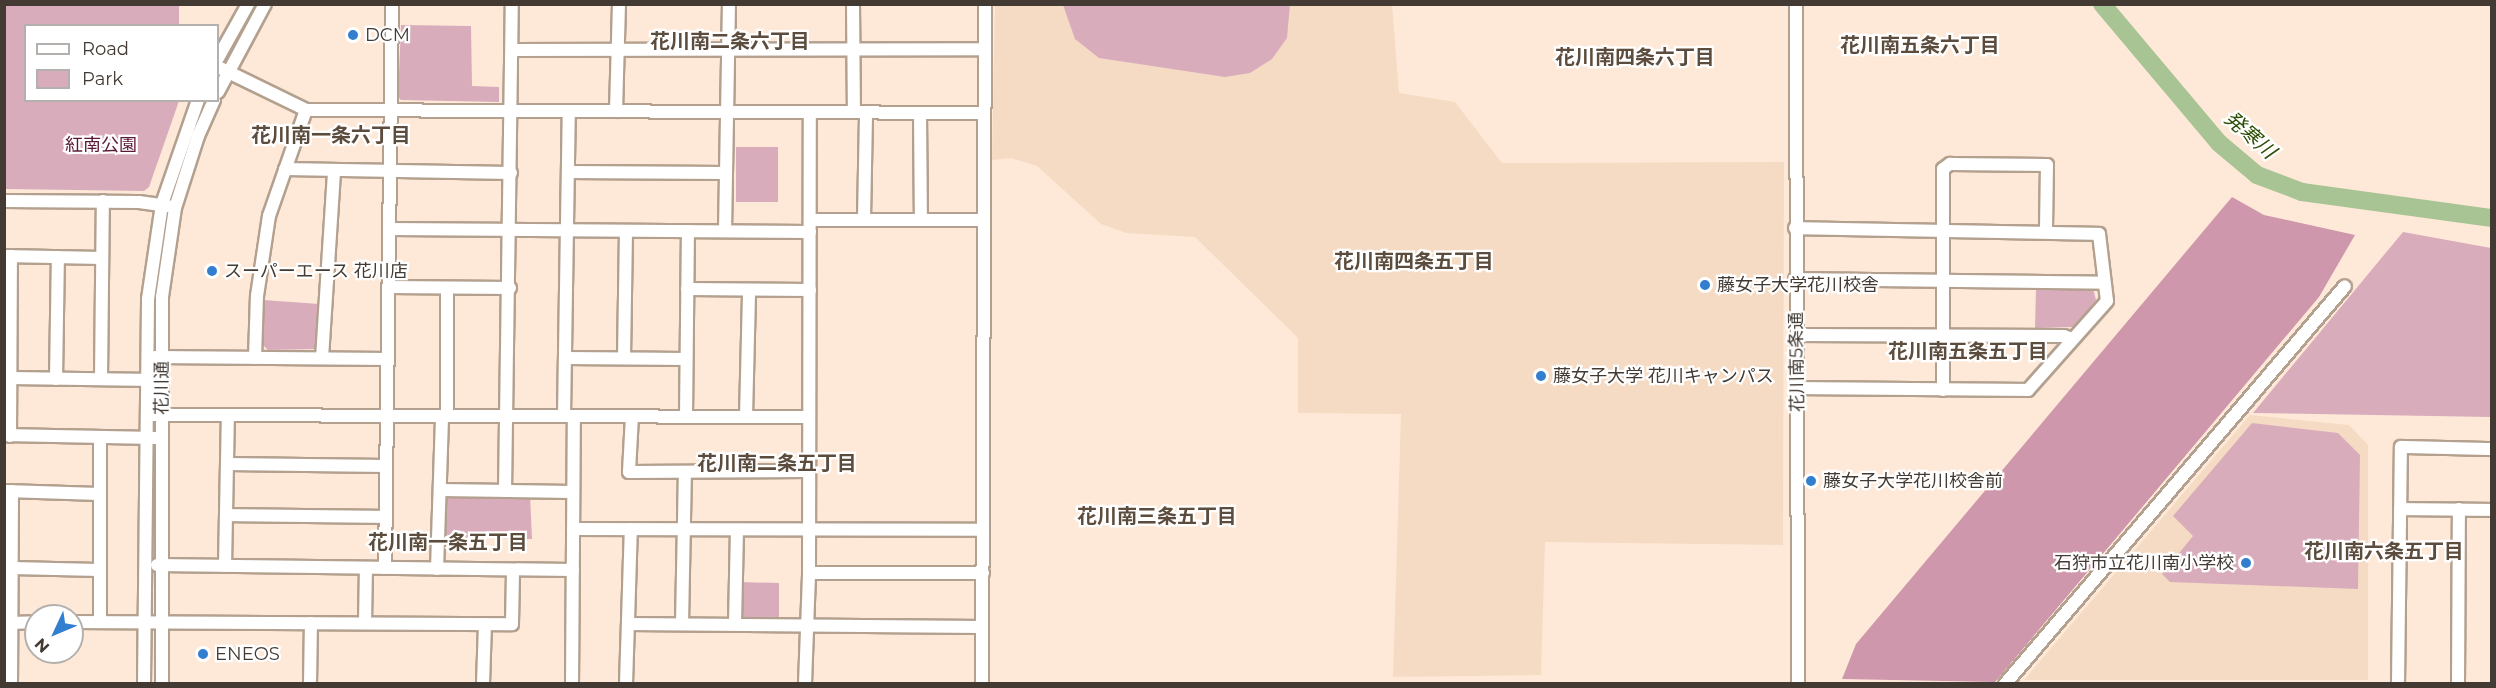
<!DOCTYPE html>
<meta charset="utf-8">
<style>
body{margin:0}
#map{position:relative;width:2496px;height:688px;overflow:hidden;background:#fee9d8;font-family:Montserrat,"Noto Sans JP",sans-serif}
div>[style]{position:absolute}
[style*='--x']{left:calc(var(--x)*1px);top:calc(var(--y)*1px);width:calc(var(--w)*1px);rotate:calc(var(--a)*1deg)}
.built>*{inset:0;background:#f5dbc4}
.green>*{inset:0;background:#d9acbc;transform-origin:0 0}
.forest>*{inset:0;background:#cf97ab}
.river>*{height:18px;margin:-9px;padding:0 9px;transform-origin:9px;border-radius:9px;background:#a8c494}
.roads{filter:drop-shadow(2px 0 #b3a08f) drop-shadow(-2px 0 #b3a08f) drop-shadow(0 2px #b3a08f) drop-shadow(0 -2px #b3a08f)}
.minor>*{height:12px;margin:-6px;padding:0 6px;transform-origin:6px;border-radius:6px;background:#fff}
.dots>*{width:16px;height:16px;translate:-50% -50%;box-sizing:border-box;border:3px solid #fff;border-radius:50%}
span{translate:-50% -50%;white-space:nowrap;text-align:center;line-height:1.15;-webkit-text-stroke:4.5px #fff;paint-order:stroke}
.poi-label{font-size:18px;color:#423a33}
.left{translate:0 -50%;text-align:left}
.right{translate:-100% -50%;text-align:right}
.park-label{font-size:18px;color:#5b1837}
.street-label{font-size:18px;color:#423a33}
.neighbourhood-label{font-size:20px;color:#5c4c3d;font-weight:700}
.water-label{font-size:20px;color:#2c4d04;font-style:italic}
.frame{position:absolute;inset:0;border:6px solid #423a33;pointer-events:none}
.legend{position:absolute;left:24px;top:24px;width:195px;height:78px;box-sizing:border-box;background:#fff;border:2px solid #b3b0ad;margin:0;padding:8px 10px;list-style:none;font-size:18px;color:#423a33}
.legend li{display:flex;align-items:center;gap:12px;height:30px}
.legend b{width:30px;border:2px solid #b3b0ad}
.north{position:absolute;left:24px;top:604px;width:60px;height:60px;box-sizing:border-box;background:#fff;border:2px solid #b3b0ad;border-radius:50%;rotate:226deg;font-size:16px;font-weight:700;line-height:24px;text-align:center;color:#423a33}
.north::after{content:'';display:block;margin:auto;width:21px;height:27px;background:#327ecf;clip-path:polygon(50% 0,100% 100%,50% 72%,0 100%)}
</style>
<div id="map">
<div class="built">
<i style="clip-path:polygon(1392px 4px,1399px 93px,1455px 102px,1502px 163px,1784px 162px,1783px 545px,1545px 542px,1541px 675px,1393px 677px,1401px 414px,1298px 413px,1298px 338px,1195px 237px,1126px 233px,1101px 224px,1037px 166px,1011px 158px,992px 160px,995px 5px)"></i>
<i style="clip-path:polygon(2250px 415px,2349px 425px,2368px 445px,2368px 680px,2024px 680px)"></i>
</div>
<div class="green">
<i style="clip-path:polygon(5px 4px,179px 5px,179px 25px,26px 26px,26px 100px,179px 101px,149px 187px,144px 191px,5px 189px)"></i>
<i style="clip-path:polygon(1290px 4px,1287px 38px,1272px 59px,1250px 73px,1225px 77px,1099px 58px,1075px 39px,1063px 5px)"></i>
<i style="clip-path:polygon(401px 25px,471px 26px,472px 86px,499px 87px,499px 102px,401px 100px,398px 97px)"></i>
<i style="left:736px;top:147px;width:42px;height:55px"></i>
<i style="clip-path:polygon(2403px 232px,2491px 248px,2491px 417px,2253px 413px)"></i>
<i style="clip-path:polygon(2036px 288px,2093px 288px,2096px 300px,2074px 327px,2035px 328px)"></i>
<i style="clip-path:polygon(263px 300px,319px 304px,318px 349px,268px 350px,262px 344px)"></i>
<i style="clip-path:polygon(2252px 423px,2338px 433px,2360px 455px,2358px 589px,2170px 582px,2162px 574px,2193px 536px,2173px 516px)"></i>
<i style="clip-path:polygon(530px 494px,532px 539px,446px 537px,446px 498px,450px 495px)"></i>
<i style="clip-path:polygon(739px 582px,779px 583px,779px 621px,744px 622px,739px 617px)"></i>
</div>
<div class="forest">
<i style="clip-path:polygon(2232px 197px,2264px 215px,2355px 235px,2319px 297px,1995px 682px,1842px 679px,1856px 644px)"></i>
</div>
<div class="river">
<i style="--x:2102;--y:4;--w:182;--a:49.9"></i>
<i style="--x:2219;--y:143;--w:50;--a:40.1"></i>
<i style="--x:2257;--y:175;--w:48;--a:20.7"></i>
<i style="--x:2302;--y:192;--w:192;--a:7.8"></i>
</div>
<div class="roads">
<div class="minor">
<i style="--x:853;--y:4;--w:108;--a:89.5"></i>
<i style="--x:1796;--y:4;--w:680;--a:89.83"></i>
<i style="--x:512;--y:50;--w:473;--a:-0.1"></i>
<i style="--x:218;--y:58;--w:62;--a:-60.9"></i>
<i style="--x:218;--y:67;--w:98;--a:26"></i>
<i style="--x:306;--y:110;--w:678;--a:0.25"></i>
<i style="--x:218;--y:92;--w:100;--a:-61.9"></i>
<i style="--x:616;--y:111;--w:107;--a:-88.4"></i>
<i style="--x:920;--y:113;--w:107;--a:89.5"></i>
<i style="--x:285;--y:169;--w:226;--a:1"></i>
<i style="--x:568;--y:172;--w:158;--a:0.4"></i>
<i style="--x:4;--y:201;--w:135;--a:0.4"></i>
<i style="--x:139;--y:202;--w:29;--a:8"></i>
<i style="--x:864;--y:219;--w:107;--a:-88.9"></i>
<i style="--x:810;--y:220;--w:174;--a:0"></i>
<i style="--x:1795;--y:228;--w:304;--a:1.1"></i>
<i style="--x:2099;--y:234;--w:67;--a:83.2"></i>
<i style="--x:2107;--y:301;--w:119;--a:131.6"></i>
<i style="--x:2028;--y:390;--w:231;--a:-179.5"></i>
<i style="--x:390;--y:229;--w:420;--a:0.4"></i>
<i style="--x:725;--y:231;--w:227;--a:-89"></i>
<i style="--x:4;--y:256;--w:98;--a:1.2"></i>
<i style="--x:1795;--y:279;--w:309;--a:0.7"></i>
<i style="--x:389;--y:287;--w:121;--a:0.5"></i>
<i style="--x:447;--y:288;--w:128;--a:90"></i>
<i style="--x:687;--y:289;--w:123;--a:0.5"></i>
<i style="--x:1796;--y:335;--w:268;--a:0.2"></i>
<i style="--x:2064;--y:336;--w:9;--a:21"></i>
<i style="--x:155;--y:357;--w:233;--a:0.5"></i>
<i style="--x:255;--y:358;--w:62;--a:-88.2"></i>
<i style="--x:257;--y:296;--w:81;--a:-81.5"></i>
<i style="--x:269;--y:216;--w:112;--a:-70.8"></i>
<i style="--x:322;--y:358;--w:188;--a:-86.3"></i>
<i style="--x:565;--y:358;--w:121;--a:0.5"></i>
<i style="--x:624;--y:358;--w:127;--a:-89.1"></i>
<i style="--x:10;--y:378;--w:145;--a:0.8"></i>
<i style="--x:56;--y:379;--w:122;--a:-89.1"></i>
<i style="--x:101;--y:379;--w:178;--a:-89.4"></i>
<i style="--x:1943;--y:390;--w:221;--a:-90"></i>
<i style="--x:1943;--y:169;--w:9;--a:-36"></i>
<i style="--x:1950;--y:164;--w:97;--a:0.6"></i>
<i style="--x:2047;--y:165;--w:67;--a:90.9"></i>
<i style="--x:148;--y:415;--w:661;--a:0.17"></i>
<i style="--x:564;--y:416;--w:305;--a:-89.1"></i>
<i style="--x:632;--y:416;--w:56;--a:93.1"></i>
<i style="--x:629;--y:472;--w:180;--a:-0.3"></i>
<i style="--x:686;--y:417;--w:186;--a:-89.4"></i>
<i style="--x:746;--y:417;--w:127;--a:-88.6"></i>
<i style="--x:4;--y:435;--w:151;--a:1.1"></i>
<i style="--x:10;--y:436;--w:180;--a:-89.7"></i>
<i style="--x:227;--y:464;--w:159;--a:0.7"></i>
<i style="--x:441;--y:490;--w:132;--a:0.9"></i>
<i style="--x:6;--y:491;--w:93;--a:1.8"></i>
<i style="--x:505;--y:491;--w:487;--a:-89.2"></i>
<i style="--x:2400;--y:509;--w:92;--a:0.6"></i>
<i style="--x:226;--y:515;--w:160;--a:0.7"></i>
<i style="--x:573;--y:529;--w:410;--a:0.1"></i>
<i style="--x:157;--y:565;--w:416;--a:0.7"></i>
<i style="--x:225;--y:566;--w:151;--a:-88.9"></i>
<i style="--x:12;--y:568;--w:87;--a:1.3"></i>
<i style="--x:385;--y:568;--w:564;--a:-89.29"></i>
<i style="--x:437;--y:569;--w:153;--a:-88.1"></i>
<i style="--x:809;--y:573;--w:174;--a:0"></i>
<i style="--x:72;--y:622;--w:440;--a:0.3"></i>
<i style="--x:512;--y:624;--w:54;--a:-88.9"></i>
<i style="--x:100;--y:622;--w:185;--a:-90"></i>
<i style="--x:11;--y:623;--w:25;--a:-2"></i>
<i style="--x:365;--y:623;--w:55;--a:-89"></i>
<i style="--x:628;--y:624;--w:354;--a:0.5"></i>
<i style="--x:682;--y:624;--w:152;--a:-88.9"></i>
<i style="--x:735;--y:624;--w:94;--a:-88.8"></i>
<i style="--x:11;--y:684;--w:193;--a:-89.7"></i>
<i style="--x:144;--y:684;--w:385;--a:-89.4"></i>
<i style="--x:148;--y:299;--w:96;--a:-81.6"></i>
<i style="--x:162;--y:204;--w:110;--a:-70.9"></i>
<i style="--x:162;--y:684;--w:387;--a:-90"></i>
<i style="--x:162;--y:297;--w:90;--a:-81.7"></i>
<i style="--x:175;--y:208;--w:76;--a:-72.3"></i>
<i style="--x:198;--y:136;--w:39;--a:-66"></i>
<i style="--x:310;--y:684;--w:61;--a:-89.1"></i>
<i style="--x:483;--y:684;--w:60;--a:-88.1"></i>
<i style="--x:572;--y:684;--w:268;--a:-89.6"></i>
<i style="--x:626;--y:684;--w:155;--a:-88.2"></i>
<i style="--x:805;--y:684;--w:111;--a:-87.9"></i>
<i style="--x:809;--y:573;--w:461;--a:-89.9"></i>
<i style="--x:982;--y:684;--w:680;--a:-89.75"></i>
<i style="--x:2005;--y:684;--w:523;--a:-49.49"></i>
<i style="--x:2398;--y:684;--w:237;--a:-89.3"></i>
<i style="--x:2401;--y:447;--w:91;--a:1.3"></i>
<i style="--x:2458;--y:684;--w:175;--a:-89.7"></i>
</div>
</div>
<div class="dots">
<i style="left:353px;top:35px;background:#327ecf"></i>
<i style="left:212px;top:271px;background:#327ecf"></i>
<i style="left:1705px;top:285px;background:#327ecf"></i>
<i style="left:1541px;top:376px;background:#327ecf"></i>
<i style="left:1811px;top:481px;background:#327ecf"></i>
<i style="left:2246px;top:563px;background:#327ecf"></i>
<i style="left:203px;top:654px;background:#327ecf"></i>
</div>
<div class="poi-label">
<span class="left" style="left:365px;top:35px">DCM</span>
<span class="left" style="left:224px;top:271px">スーパーエース 花川店</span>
<span class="left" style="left:1717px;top:285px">藤女子大学花川校舎</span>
<span class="left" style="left:1553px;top:376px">藤女子大学 花川キャンパス</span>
<span class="left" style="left:1823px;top:481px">藤女子大学花川校舎前</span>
<span class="right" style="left:2234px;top:563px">石狩市立花川南小学校</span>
<span class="left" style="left:215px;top:654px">ENEOS</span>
</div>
<div class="park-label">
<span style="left:101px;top:145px">紅南公園</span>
</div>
<div class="street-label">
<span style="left:1797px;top:362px;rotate:-91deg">花川南5条通</span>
<span style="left:162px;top:388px;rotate:-90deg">花川通</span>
</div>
<div class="neighbourhood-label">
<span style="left:730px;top:41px">花川南二条六丁目</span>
<span style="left:1920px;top:45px">花川南五条六丁目</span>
<span style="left:1635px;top:57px">花川南四条六丁目</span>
<span style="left:331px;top:135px">花川南一条六丁目</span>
<span style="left:1414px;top:261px">花川南四条五丁目</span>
<span style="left:1968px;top:351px">花川南五条五丁目</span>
<span style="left:777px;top:463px">花川南二条五丁目</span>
<span style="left:1157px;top:516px">花川南三条五丁目</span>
<span style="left:448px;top:542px">花川南一条五丁目</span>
<span style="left:2384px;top:551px">花川南六条五丁目</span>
</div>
<div class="water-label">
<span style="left:2250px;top:135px;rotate:41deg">発寒川</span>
</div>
<div class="frame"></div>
<ul class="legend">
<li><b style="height:8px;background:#fff"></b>Road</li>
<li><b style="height:16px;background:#d9acbc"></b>Park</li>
</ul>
<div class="north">N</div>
</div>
